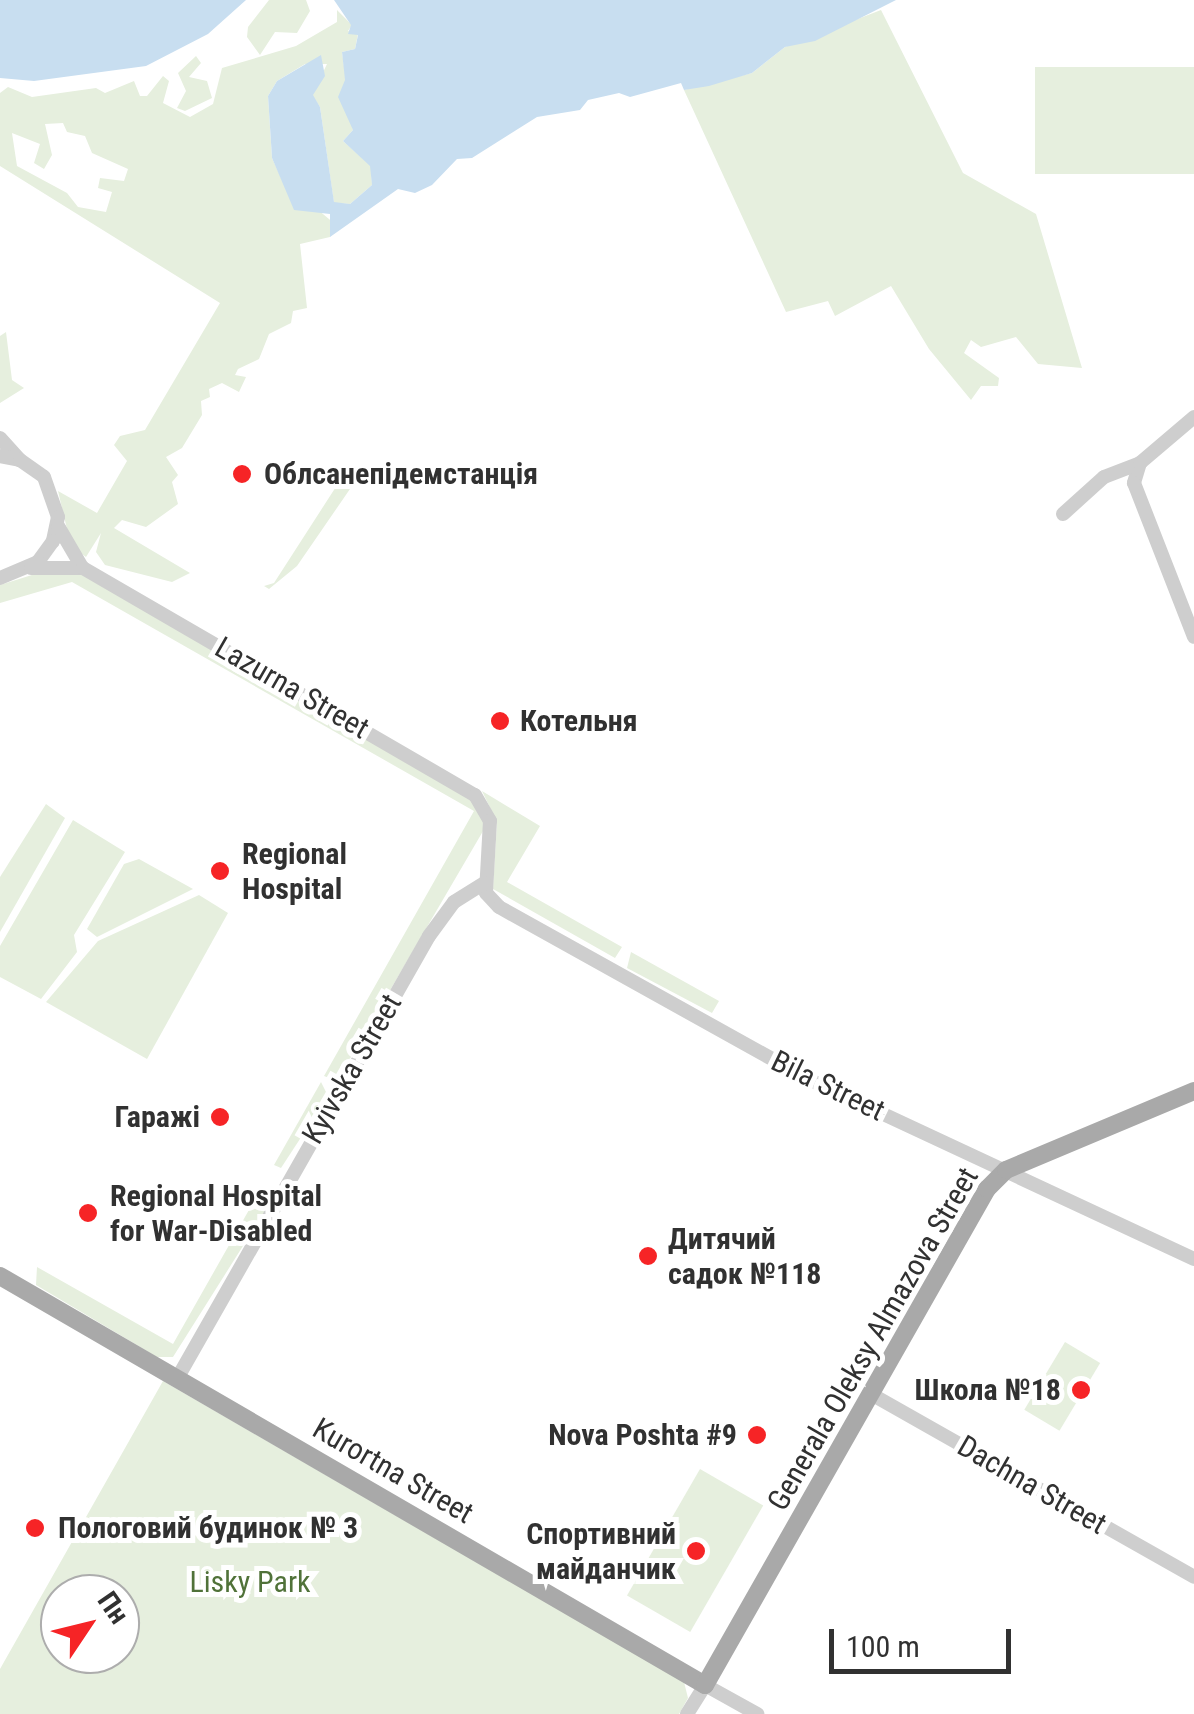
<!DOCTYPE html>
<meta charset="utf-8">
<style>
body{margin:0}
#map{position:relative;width:1194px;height:1714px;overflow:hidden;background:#fff;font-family:"Roboto Condensed",sans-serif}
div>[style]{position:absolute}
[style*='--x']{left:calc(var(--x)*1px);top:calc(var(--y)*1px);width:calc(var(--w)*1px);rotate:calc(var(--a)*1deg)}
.green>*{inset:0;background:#e6efde;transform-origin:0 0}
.water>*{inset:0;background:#c8def0}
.minor>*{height:14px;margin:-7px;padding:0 7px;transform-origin:7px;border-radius:7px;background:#cecece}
.major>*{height:18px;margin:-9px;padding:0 9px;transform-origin:9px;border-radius:9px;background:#a9a9a9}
.dots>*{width:28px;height:28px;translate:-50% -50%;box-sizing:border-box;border:5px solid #fff;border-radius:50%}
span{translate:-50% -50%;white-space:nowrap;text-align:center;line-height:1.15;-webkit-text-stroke:10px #fff;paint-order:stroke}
.poi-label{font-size:30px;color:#313131;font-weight:700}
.left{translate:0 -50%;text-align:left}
.right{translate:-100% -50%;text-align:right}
.street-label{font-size:30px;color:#313131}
.park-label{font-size:30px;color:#507239}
.north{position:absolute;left:40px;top:1574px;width:100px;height:100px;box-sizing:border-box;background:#fff;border:2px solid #adadad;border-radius:50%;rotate:55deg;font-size:28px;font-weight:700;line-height:40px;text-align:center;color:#313131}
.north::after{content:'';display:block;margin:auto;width:35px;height:45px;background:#f62426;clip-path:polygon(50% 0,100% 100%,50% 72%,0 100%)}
.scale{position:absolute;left:829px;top:1629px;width:182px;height:45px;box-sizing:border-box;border:5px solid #313131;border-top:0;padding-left:12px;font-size:30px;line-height:35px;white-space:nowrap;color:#313131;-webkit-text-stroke:8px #fff;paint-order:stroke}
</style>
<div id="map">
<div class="green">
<i style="clip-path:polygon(269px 0,306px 0,310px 11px,297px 33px,275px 32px,260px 55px,247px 37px,248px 27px)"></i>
<i style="clip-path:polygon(evenodd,337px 10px,352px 25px,348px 31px,358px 34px,355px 49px,342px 52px,353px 130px,343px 141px,371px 166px,372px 185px,350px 204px,334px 203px,320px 107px,312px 95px,327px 64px,305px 64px,277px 81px,268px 96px,272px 158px,282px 180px,335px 224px,330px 237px,300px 244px,307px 308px,293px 311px,291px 323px,269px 334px,259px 359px,238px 369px,235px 375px,246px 377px,239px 392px,222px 383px,209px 389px,210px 397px,201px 401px,202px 415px,182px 448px,166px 457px,178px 475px,172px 482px,178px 504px,146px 527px,122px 520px,114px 528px,190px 573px,172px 582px,105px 565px,96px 552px,101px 533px,86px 557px,71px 546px,58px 491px,97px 513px,127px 461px,114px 445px,120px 436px,145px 430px,220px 303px,0 166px,0 93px,8px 87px,32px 97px,96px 88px,105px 93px,134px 81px,140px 96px,147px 96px,163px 76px,169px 81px,163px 103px,190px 117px,213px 104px,222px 68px,296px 46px,337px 22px,337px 10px,63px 123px,67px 132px,85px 136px,92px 153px,128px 169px,124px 181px,100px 178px,98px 188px,112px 192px,106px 212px,78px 207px,67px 193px,17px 166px,12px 133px,40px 144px,34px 163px,44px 169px,52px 155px,45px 124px,63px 123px)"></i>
<i style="clip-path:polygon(881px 10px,963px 173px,1036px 214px,1082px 368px,1038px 364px,1016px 337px,981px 347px,971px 340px,964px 353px,999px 378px,998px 386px,981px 386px,971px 400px,929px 349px,891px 286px,835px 316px,828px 301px,786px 312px,684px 90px,752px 73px,785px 47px)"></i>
<i style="clip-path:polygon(196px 56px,201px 63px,189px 77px,207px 81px,212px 98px,185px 111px,177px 108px,186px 91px,178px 73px)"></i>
<i style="left:1194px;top:67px;width:107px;height:159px;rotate:90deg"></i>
<i style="clip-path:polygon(6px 332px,12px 380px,24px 388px,0 403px,0 336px)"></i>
<i style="clip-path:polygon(357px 468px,361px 473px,297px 566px,269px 589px,264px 586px,274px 583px,341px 479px)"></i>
<i style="clip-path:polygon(51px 569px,79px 572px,474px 800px,486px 826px,337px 1081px,324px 1076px,474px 811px,72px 582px,0 603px,0 585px)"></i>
<i style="clip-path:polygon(482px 791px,540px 826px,507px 882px,622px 947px,615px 958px,493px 889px,497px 822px)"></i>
<i style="clip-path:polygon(46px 804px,65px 818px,0 932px,0 877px)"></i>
<i style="clip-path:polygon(73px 820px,125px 852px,74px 935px,77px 952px,41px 999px,0 977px,0 946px)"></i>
<i style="clip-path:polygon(139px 859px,193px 889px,97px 937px,87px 929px,124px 864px)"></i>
<i style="clip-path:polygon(199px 895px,228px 913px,147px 1059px,46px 1002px,98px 941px)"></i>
<i style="clip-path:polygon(631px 952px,719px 1001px,712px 1013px,627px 968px)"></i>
<i style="clip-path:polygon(321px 1082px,328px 1096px,281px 1168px,274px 1165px)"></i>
<i style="clip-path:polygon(258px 1194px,266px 1201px,265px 1211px,173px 1357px,157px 1357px,36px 1285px,37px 1267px,173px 1344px)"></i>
<i style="left:1065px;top:1342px;width:41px;height:79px;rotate:31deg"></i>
<i style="clip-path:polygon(evenodd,163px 1381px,684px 1682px,688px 1698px,679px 1714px,0 1714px,0 1669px,163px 1381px,60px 1594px,120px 1594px,120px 1654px,60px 1654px,60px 1594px)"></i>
<i style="left:700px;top:1469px;width:73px;height:146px;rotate:30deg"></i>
</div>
<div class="water">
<i style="clip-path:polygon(0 0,246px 0,208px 34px,146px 66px,34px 81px,0 78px)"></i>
<i style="clip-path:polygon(334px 0,896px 0,815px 41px,785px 47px,752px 73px,709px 86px,684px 90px,681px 83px,630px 97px,619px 93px,588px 100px,580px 110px,537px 117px,472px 158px,457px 159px,432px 185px,415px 193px,398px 189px,330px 237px,330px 214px,294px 210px,272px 158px,268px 96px,277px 81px,321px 55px,325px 76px,313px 95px,320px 107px,334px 202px,350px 204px,372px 185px,370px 166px,343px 141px,353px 130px,338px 97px,345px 80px,342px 52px,355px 49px,358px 35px,348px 34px,351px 25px)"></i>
</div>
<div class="minor">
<i style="--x:0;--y:438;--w:30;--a:48"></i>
<i style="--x:0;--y:456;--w:20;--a:11"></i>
<i style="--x:20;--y:460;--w:29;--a:35"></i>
<i style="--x:44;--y:477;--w:42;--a:70.7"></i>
<i style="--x:58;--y:517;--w:25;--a:102"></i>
<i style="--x:53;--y:541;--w:26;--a:126"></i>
<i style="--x:38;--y:562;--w:41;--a:157.2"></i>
<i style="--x:1140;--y:463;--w:21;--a:107"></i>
<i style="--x:1134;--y:483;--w:165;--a:68.7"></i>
<i style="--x:1063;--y:514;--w:55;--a:-42.1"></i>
<i style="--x:1104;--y:477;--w:39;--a:-21"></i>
<i style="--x:1140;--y:463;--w:71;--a:-40.4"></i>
<i style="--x:58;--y:526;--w:48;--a:59.7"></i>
<i style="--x:31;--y:568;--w:52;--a:0"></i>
<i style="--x:83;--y:568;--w:453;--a:30.1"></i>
<i style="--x:475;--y:795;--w:30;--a:60"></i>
<i style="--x:490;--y:821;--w:72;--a:93.2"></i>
<i style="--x:486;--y:893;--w:19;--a:47"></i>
<i style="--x:499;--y:907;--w:351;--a:29.1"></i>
<i style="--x:806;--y:1078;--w:428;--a:25"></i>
<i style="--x:178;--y:1377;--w:507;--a:-60.35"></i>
<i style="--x:429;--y:936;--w:42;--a:-53.7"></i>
<i style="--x:454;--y:902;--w:36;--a:-32"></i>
<i style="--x:871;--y:1394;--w:371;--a:29.5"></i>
<i style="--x:687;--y:1714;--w:34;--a:-58"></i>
<i style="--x:705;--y:1685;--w:60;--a:29.1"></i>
</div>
<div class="major">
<i style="--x:0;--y:1276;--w:815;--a:30.12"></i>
<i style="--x:705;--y:1685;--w:571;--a:-60.38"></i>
<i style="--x:987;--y:1189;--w:27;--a:-45"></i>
<i style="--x:1006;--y:1170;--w:204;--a:-22.8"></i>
</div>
<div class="dots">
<i style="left:242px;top:474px;background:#f62426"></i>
<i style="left:500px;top:721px;background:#f62426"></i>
<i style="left:220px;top:871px;background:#f62426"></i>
<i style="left:220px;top:1117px;background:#f62426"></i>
<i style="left:88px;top:1213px;background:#f62426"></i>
<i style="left:648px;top:1256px;background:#f62426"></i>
<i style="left:1081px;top:1390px;background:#f62426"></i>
<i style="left:757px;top:1435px;background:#f62426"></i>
<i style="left:35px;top:1528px;background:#f62426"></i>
<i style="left:696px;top:1551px;background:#f62426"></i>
</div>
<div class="poi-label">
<span class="left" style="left:264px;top:474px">Облсанепідемстанція</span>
<span class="left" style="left:520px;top:721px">Котельня</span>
<span class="left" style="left:242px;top:871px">Regional<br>Hospital</span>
<span class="right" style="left:200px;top:1117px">Гаражі</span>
<span class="left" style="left:110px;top:1213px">Regional Hospital<br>for War-Disabled</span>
<span class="left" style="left:668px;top:1256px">Дитячий<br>садок №118</span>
<span class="right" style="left:1061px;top:1390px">Школа №18</span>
<span class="right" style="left:737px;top:1435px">Nova Poshta #9</span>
<span class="left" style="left:58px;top:1528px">Пологовий будинок № 3</span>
<span class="right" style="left:676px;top:1551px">Спортивний<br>майданчик</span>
</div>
<div class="street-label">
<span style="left:292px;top:688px;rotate:30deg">Lazurna Street</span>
<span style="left:352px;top:1069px;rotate:-60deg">Kyivska Street</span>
<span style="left:828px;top:1086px;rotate:26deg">Bila Street</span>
<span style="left:873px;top:1339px;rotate:-60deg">Generala Oleksy Almazova Street</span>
<span style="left:393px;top:1471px;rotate:30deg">Kurortna Street</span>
<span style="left:1032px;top:1485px;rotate:30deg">Dachna Street</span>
</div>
<div class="park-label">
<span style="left:250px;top:1582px">Lisky Park</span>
</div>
<div class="north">Пн</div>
<div class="scale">100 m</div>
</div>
